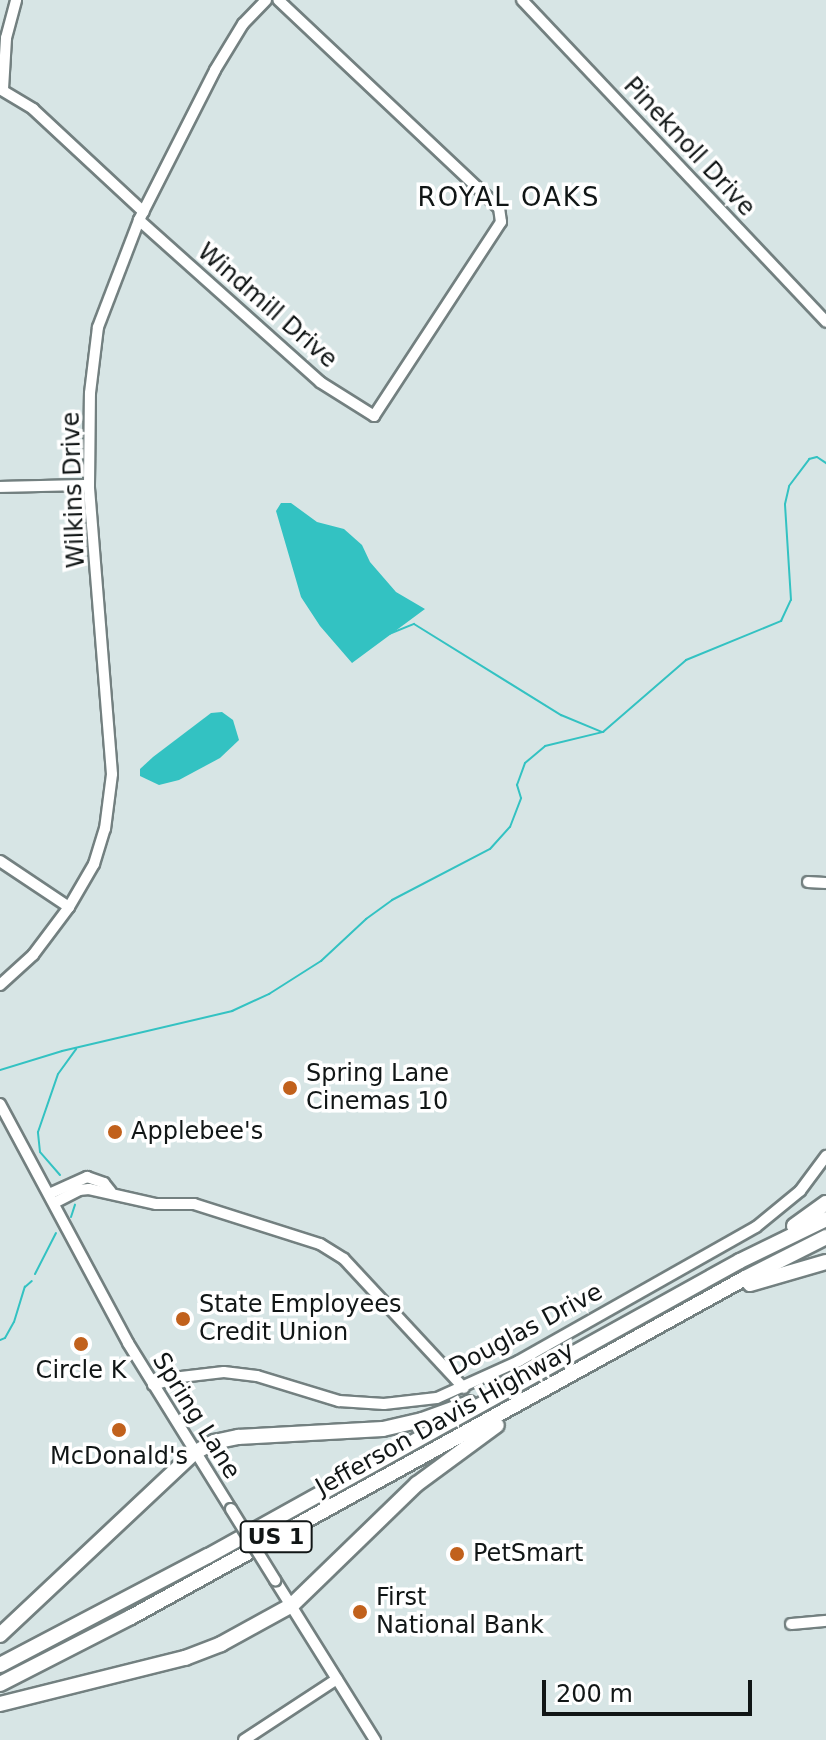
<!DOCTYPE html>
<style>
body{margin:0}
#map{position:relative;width:826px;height:1740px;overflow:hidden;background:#d7e5e5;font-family:"DejaVu Sans",sans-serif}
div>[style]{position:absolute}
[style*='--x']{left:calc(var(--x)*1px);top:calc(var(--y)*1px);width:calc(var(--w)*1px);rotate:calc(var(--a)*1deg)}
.water>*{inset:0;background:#33c2c2}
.stream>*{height:2px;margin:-1px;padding:0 1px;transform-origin:1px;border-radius:1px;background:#33c2c2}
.roads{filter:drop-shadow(2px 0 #738080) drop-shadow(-2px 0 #738080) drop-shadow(0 2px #738080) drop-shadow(0 -2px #738080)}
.minor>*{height:10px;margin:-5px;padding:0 5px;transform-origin:5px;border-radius:5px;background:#fff}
.highway>*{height:14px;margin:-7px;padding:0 7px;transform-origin:7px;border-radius:7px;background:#fff}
.bridges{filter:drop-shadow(2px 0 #738080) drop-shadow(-2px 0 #738080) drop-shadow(0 2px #738080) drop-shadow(0 -2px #738080)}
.minor-bridge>*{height:10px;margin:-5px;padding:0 5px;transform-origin:5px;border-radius:5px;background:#fff}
.dots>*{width:22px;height:22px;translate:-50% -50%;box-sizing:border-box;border:4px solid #fff;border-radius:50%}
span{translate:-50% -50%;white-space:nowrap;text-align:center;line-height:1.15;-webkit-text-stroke:7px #fff;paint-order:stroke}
.shield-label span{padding:2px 6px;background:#fff;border:2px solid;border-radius:6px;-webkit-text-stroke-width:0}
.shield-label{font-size:22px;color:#111616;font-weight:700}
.street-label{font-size:24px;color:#111616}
.poi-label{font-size:24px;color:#111616}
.left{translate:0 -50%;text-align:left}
.neighbourhood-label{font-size:26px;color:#111616;letter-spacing:2px}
.scale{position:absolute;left:542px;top:1680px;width:210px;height:36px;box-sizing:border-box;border:4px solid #111616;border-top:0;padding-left:10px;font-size:24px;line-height:28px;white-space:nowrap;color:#111616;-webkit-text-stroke:6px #fff;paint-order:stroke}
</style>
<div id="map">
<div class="water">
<i style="clip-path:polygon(281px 503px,291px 503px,317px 522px,344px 529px,362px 545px,370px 562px,396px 592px,425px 609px,352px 663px,320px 626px,301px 597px,276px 511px)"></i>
<i style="clip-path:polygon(222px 712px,233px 720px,239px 740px,220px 758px,179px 780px,159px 785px,140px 776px,140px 769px,153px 757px,211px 713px)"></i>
</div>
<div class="stream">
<i style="--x:389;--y:634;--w:27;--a:-22"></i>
<i style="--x:414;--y:624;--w:173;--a:31.8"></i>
<i style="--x:561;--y:715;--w:44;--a:22.5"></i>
<i style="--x:0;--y:1070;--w:65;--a:-17"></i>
<i style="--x:62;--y:1051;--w:175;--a:-13.2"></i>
<i style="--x:232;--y:1011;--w:41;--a:-24.7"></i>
<i style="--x:269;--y:994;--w:62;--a:-32.4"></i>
<i style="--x:321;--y:961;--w:62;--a:-43"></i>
<i style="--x:366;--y:919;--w:32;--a:-36"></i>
<i style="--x:392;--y:900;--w:110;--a:-27.5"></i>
<i style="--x:490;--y:849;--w:30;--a:-48"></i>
<i style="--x:510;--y:827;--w:31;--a:-69"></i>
<i style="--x:521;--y:798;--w:14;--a:-107"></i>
<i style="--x:517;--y:785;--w:23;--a:-70"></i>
<i style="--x:525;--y:763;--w:26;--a:-40"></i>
<i style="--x:545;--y:746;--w:60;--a:-13.6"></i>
<i style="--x:603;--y:732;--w:110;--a:-40.9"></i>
<i style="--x:686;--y:660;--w:103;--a:-22.3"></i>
<i style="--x:781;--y:621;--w:23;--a:-65"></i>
<i style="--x:791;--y:600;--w:96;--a:-93.6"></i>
<i style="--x:785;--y:504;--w:18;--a:-77"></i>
<i style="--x:789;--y:486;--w:34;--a:-53"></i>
<i style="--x:809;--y:459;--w:8;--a:-14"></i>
<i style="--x:817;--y:457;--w:11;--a:34"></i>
<i style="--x:60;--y:1175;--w:30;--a:-131"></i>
<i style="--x:40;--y:1152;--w:20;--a:-96"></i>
<i style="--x:38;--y:1132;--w:61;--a:-71"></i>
<i style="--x:58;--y:1074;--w:31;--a:-54"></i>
<i style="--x:71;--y:1217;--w:13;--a:-72"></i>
<i style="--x:35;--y:1274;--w:46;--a:-62.9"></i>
<i style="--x:0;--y:1340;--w:5;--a:-22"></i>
<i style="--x:5;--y:1338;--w:18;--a:-61"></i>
<i style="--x:14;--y:1322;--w:37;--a:-73"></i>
<i style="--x:25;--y:1287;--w:9;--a:-41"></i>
</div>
<div class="roads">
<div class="minor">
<i style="--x:522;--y:0;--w:443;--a:46.6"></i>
<i style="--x:0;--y:89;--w:39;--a:31"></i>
<i style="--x:33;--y:109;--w:151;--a:42.9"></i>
<i style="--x:3;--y:89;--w:51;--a:-86.6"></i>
<i style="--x:6;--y:38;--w:39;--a:-75"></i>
<i style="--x:139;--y:220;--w:243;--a:41.8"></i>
<i style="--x:320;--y:382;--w:64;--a:32.2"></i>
<i style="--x:374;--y:416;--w:232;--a:-56.8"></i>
<i style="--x:501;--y:222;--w:14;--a:-98"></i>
<i style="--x:499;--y:208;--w:303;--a:-136.7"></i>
<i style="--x:0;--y:487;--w:89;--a:-1.3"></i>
<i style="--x:0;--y:861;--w:83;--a:33.7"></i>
<i style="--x:808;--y:882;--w:18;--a:3"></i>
<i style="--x:0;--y:985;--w:45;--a:-42.3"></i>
<i style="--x:33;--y:955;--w:60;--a:-53.1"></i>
<i style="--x:69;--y:907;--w:50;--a:-59.8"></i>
<i style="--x:94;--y:864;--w:37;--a:-73"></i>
<i style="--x:105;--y:829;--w:55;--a:-82.7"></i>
<i style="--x:112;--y:774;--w:290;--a:-94.6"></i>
<i style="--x:89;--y:485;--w:92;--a:-89.4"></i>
<i style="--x:90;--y:393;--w:66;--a:-83.1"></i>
<i style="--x:98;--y:327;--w:115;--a:-69"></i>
<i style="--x:139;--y:220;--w:168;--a:-63.1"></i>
<i style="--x:215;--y:70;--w:54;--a:-58.7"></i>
<i style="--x:243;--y:24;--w:33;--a:-46"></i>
<i style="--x:0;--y:1104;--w:271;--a:61.8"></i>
<i style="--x:128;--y:1343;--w:195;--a:58.2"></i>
<i style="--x:49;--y:1194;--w:42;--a:-24.1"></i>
<i style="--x:87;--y:1177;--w:18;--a:19"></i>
<i style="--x:104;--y:1183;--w:11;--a:52"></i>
<i style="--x:54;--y:1203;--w:28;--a:-27"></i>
<i style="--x:79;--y:1190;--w:10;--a:-6"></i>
<i style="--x:89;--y:1189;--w:69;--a:12.6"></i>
<i style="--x:156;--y:1204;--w:38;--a:0"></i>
<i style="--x:194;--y:1204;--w:132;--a:17.6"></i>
<i style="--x:320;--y:1244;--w:28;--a:32"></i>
<i style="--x:344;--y:1259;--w:176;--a:47.1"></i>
<i style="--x:153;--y:1385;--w:29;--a:-16"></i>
<i style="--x:181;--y:1377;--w:43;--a:-6.6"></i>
<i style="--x:224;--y:1372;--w:33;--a:7"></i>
<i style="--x:257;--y:1376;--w:86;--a:17"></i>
<i style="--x:339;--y:1401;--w:45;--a:3.8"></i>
<i style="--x:384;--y:1404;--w:53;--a:-6.5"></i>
<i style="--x:437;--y:1398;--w:90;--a:-24.3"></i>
<i style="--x:519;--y:1361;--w:272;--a:-29.5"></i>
<i style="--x:756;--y:1227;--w:57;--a:-39.3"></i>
<i style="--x:800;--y:1191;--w:44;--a:-53.4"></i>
<i style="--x:275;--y:1580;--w:189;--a:58"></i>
<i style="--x:791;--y:1624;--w:35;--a:-5"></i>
<i style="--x:244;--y:1740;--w:111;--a:-33.3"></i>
</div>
<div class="highway">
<i style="--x:794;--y:1226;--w:39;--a:-36"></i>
<i style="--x:750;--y:1284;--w:79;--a:-16.1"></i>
<i style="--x:0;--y:1635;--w:266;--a:-43.2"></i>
<i style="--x:194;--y:1453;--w:23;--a:-29"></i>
<i style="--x:214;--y:1442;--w:25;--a:-12"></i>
<i style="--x:238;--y:1437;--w:145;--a:-3.2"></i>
<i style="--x:383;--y:1429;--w:40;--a:-13"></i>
<i style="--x:422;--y:1420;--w:50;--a:-19.9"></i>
<i style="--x:0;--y:1665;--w:235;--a:-27.7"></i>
<i style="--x:208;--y:1556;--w:608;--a:-29.01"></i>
<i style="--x:740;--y:1261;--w:96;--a:-26"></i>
<i style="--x:0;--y:1684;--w:147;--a:-27.1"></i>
<i style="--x:131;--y:1617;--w:701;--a:-28.9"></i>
<i style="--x:745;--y:1278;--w:91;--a:-26.8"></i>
<i style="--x:0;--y:1704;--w:191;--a:-14"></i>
<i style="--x:185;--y:1658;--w:39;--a:-21"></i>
<i style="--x:221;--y:1644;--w:81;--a:-28.8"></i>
<i style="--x:292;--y:1605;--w:174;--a:-44.1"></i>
<i style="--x:417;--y:1484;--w:99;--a:-36.4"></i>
</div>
</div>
<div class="bridges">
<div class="minor-bridge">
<i style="--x:231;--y:1509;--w:84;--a:58.2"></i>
</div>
</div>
<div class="dots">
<i style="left:290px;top:1088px;background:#c1611c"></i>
<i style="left:115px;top:1132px;background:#c1611c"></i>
<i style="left:183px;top:1319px;background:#c1611c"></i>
<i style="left:81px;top:1344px;background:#c1611c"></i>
<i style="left:119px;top:1430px;background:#c1611c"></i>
<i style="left:457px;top:1554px;background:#c1611c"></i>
<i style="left:360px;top:1612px;background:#c1611c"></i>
</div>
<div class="shield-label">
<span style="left:276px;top:1537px">US 1</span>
</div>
<div class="street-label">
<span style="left:689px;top:147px;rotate:47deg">Pineknoll Drive</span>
<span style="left:267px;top:306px;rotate:41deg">Windmill Drive</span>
<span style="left:74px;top:490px;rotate:-92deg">Wilkins Drive</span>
<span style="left:526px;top:1330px;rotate:-28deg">Douglas Drive</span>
<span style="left:196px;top:1416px;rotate:58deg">Spring Lane</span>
<span style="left:445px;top:1419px;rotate:-29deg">Jefferson Davis Highway</span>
</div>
<div class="poi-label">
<span class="left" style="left:306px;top:1088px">Spring Lane<br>Cinemas 10</span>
<span class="left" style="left:131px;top:1132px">Applebee's</span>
<span class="left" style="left:199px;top:1319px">State Employees<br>Credit Union</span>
<span style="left:81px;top:1371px">Circle K</span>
<span style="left:119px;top:1457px">McDonald's</span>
<span class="left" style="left:473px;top:1554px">PetSmart</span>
<span class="left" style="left:376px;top:1612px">First<br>National Bank</span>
</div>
<div class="neighbourhood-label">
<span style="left:509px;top:198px">ROYAL OAKS</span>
</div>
<div class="scale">200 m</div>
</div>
